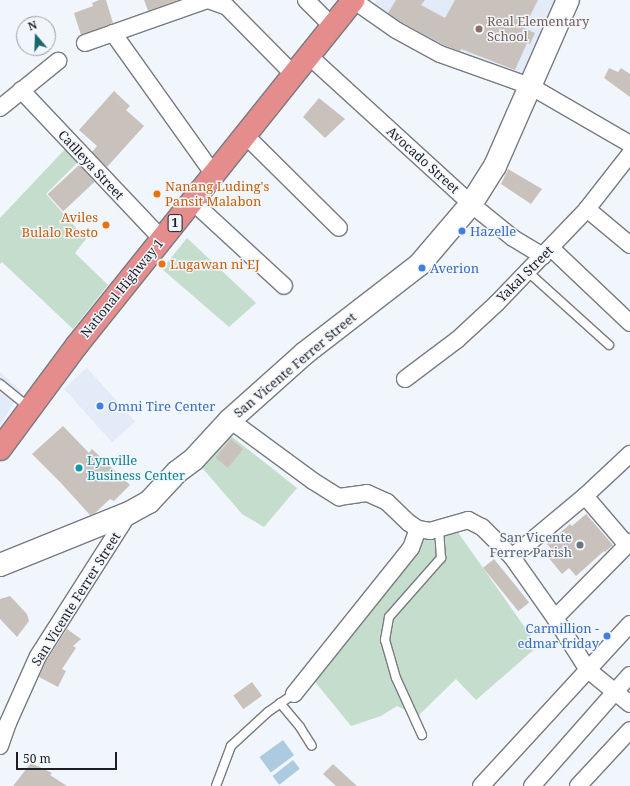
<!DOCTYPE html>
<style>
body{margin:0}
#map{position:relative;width:630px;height:786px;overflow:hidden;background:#f1f5fc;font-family:"Noto Serif",serif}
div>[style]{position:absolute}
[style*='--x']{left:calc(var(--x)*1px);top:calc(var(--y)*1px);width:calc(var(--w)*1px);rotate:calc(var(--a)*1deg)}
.built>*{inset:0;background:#e3eaf8;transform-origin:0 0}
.green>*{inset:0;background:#c4ddcc}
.water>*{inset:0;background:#accbe0;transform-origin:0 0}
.building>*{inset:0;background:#c9c2bc;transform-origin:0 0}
.roads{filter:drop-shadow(1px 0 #787b82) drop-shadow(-1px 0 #787b82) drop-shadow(0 1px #787b82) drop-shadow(0 -1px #787b82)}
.lane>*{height:8px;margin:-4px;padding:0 4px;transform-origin:4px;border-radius:4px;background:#fff}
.street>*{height:16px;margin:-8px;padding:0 8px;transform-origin:8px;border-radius:8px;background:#fff}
.secondary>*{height:22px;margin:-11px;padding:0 11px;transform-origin:11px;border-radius:11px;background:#fff}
.highway>*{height:22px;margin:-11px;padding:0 11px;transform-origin:11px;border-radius:11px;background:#e58c8d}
.dots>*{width:11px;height:11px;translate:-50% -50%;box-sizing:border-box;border:2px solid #f1f5fc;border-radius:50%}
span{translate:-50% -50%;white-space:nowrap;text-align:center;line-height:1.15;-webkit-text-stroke:3px #f1f5fc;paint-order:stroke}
.shield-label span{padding:1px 3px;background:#f1f5fc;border:1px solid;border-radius:3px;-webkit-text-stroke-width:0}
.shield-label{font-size:12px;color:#1d1e21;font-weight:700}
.education-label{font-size:13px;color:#785e54}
.left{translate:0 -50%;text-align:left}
.street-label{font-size:13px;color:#1d1e21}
.food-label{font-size:13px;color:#c56008}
.right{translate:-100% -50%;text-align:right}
.shop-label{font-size:13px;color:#366cbe}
.culture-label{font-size:13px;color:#0d838f}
.worship-label{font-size:13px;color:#5b616d}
.north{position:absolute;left:16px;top:16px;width:40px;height:40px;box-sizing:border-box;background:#f1f5fc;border:1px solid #9c9fa4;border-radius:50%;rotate:341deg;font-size:11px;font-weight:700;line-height:16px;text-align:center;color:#1d1e21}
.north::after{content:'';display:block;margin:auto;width:14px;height:18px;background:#18666d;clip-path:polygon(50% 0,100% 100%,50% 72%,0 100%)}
.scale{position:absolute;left:16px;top:752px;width:101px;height:18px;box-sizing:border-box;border:2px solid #1d1e21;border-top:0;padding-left:5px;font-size:12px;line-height:14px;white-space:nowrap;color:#1d1e21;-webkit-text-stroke:3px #f1f5fc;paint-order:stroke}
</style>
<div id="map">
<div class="built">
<i style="clip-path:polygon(377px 0,560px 0,526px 79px,434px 44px,373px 6px)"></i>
<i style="left:87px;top:368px;width:72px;height:31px;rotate:48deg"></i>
<i style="clip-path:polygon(0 372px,21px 391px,0 426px)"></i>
</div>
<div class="green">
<i style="clip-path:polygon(68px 146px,81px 159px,46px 194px,86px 239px,75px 253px,108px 285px,73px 329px,2px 262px,0 264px,0 218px)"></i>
<i style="clip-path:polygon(187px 238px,256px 303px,229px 327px,162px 269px)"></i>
<i style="clip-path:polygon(231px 436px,297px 488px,264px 527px,242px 514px,198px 463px)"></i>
<i style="clip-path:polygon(457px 531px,538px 646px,476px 700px,456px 679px,418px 716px,397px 706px,381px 716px,351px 726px,312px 678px,410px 562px,424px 540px)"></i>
</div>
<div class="water">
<i style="left:283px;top:740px;width:19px;height:29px;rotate:54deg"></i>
<i style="left:293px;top:760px;width:11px;height:26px;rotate:52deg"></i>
</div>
<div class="building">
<i style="clip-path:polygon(99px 0,106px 0,113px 23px,81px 35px,74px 13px,93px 6px,92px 3px)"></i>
<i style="clip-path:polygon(144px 0,178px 0,148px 11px)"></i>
<i style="clip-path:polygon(396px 0,425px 0,421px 5px,445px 18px,455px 0,538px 0,524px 28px,535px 33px,530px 44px,527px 43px,515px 70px,461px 49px,460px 51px,446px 46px,401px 22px,388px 13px)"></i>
<i style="clip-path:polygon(609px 68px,618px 72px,621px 68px,630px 74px,630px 97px,604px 78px)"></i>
<i style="clip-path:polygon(114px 91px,130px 106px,126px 110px,144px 126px,107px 167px,92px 152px,97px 146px,79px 130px)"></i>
<i style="clip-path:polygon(319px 98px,345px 119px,325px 138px,303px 117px)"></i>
<i style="left:79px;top:165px;width:23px;height:43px;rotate:47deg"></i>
<i style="clip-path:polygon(508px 169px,542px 189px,531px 204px,501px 184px)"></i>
<i style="clip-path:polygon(63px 426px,89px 453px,92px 449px,130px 485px,114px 501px,110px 499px,95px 513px,90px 515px,60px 482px,32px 454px)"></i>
<i style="left:231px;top:439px;width:16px;height:24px;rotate:40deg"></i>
<i style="clip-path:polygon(586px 514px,613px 545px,605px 552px,604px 551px,576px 576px,569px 568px,562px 574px,548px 557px,554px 552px,547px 544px,570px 524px,572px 526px)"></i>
<i style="left:494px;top:559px;width:56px;height:14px;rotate:51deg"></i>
<i style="clip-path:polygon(10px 596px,27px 614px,29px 621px,17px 637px,0 619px,0 599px)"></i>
<i style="clip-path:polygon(67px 629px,81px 639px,73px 646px,76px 648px,62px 669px,66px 671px,58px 687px,39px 677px,46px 661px)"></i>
<i style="left:252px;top:682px;width:17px;height:23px;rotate:54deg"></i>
<i style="clip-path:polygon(31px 763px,52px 773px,50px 775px,67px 786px,13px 786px)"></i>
<i style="clip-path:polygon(333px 764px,357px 786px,336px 786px,323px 774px)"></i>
</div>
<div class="roads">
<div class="lane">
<i style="--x:528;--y:272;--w:109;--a:42"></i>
<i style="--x:0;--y:384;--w:38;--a:39"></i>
<i style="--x:280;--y:703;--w:31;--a:50"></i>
<i style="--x:300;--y:727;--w:22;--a:58"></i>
<i style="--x:422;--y:735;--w:63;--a:-114.5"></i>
<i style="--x:396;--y:678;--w:40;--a:-106"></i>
<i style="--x:385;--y:640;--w:23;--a:-80"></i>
<i style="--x:389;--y:617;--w:79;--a:-48.6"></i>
<i style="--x:441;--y:558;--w:29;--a:-94"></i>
<i style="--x:216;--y:786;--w:43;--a:-69.4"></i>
<i style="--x:231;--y:746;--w:50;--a:-42.6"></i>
<i style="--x:268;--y:712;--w:32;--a:-35"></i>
</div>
<div class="street">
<i style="--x:208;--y:0;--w:20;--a:20"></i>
<i style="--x:227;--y:7;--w:94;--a:45.4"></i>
<i style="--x:306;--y:0;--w:37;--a:45"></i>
<i style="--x:353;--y:0;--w:52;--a:34.9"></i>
<i style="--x:396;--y:30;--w:50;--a:28.6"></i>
<i style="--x:440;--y:54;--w:96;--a:19.6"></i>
<i style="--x:530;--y:86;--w:116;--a:30.1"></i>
<i style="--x:113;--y:33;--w:172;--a:54.5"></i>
<i style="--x:85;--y:43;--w:129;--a:-19.4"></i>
<i style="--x:309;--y:56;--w:219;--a:42.4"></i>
<i style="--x:471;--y:204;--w:54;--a:39"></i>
<i style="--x:513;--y:238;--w:35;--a:31"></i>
<i style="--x:21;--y:90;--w:205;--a:46.6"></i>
<i style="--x:0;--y:108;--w:75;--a:-39"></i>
<i style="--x:245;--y:135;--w:132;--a:44.7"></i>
<i style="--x:192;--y:201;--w:125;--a:42.7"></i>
<i style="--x:587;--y:209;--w:56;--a:39.9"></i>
<i style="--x:551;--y:248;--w:109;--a:43.5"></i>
<i style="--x:405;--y:379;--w:65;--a:-36.9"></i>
<i style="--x:457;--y:340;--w:54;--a:-42.8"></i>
<i style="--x:497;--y:303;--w:130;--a:-46.2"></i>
<i style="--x:587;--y:209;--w:70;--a:-52"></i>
<i style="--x:230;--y:420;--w:103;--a:36.3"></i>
<i style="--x:313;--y:481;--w:31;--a:32"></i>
<i style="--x:339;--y:497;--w:28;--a:-8"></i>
<i style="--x:367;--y:493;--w:22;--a:24"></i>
<i style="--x:387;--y:502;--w:30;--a:44"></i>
<i style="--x:409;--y:523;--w:11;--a:34"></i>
<i style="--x:418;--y:529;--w:12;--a:9"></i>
<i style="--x:430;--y:531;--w:40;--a:-16"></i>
<i style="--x:468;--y:520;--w:16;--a:27"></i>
<i style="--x:482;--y:527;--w:42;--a:45"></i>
<i style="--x:512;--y:557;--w:75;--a:54.8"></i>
<i style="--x:555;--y:618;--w:62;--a:57.6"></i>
<i style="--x:588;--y:670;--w:54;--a:39"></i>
<i style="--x:585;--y:496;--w:65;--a:49.4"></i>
<i style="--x:512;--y:557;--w:95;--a:-39.9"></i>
<i style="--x:585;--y:496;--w:62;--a:-43"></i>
<i style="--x:555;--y:618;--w:107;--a:-45.4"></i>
<i style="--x:294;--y:694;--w:187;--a:-51.3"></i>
<i style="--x:411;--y:548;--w:20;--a:-70"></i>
<i style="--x:0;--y:746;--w:24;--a:-71"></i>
<i style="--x:8;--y:723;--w:73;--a:-65.9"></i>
<i style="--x:38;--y:656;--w:169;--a:-57.5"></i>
<i style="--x:481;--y:786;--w:220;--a:-47.4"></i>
<i style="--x:532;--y:786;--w:148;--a:-48.6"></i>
<i style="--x:578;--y:786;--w:76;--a:-47.1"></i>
</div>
<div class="secondary">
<i style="--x:0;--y:565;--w:139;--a:-22"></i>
<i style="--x:129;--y:513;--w:23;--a:-29"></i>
<i style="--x:149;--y:502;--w:41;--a:-47"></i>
<i style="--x:177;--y:472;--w:21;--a:-37"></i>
<i style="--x:194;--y:459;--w:53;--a:-47.3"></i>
<i style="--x:230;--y:420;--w:101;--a:-41.8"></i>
<i style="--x:305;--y:353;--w:145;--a:-37.7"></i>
<i style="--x:420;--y:264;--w:79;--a:-49.6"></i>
<i style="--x:471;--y:204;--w:45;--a:-57.7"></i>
<i style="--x:495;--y:166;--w:181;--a:-66.3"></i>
</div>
<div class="highway">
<i style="--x:0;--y:449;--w:129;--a:-53.5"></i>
<i style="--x:77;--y:345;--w:442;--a:-51.3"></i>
</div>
</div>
<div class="dots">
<i style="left:479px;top:29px;background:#8d6e63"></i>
<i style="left:157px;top:194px;background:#e8710a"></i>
<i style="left:106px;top:225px;background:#e8710a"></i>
<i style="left:462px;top:231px;background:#3f7fe0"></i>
<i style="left:162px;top:264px;background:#e8710a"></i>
<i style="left:422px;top:268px;background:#3f7fe0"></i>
<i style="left:100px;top:406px;background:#3f7fe0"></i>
<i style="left:79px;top:468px;background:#0f9aa8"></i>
<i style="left:580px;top:545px;background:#6b7280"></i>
<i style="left:607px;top:636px;background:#3f7fe0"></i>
</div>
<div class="shield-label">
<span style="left:175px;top:223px">1</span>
</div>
<div class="education-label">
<span class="left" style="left:487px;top:29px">Real Elementary<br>School</span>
</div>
<div class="street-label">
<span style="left:423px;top:160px;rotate:42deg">Avocado Street</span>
<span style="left:91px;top:165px;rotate:47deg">Catlleya Street</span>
<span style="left:525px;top:274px;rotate:-45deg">Yakal Street</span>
<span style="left:122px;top:288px;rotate:-51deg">National Highway 1</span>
<span style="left:295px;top:365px;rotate:-40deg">San Vicente Ferrer Street</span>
<span style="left:76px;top:599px;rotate:-58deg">San Vicente Ferrer Street</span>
</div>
<div class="food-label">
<span class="left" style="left:165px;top:194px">Nanang Luding's<br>Pansit Malabon</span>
<span class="right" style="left:98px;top:225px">Aviles<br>Bulalo Resto</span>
<span class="left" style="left:170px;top:264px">Lugawan ni EJ</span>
</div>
<div class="shop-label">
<span class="left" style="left:470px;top:231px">Hazelle</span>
<span class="left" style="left:430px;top:268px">Averion</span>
<span class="left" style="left:108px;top:406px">Omni Tire Center</span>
<span class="right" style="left:599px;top:636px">Carmillion -<br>edmar friday</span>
</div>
<div class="culture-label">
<span class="left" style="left:87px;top:468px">Lynville<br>Business Center</span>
</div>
<div class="worship-label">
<span class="right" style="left:572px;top:545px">San Vicente<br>Ferrer Parish</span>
</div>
<div class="north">N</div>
<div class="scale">50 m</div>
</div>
